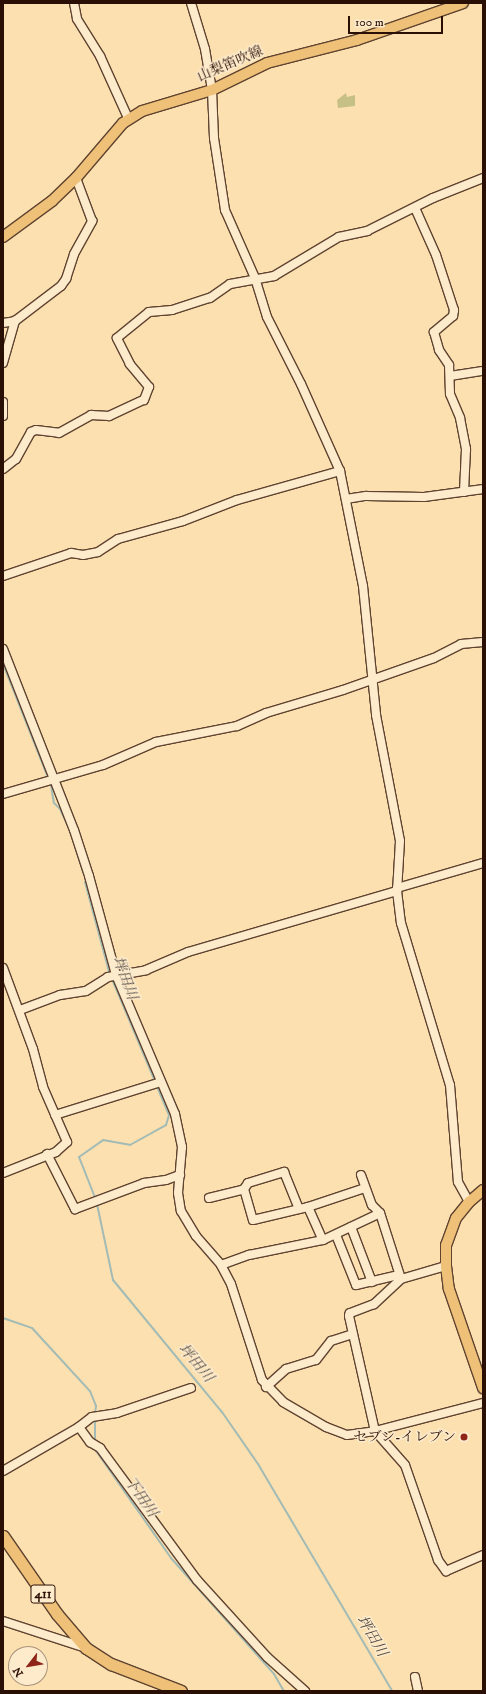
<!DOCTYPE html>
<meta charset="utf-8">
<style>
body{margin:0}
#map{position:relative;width:486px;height:1694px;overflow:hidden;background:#fde0b0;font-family:"IM FELL DW Pica","Noto Serif JP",serif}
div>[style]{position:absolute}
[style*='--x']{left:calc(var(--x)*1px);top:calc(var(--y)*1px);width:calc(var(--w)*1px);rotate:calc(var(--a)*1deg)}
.green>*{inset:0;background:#c7c086}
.stream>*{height:2px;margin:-1px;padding:0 1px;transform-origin:1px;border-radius:1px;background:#a2bbb5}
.roads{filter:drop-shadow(1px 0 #5f4330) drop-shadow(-1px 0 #5f4330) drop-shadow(0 1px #5f4330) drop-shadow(0 -1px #5f4330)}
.minor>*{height:8px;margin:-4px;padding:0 4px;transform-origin:4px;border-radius:4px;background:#feebcc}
.major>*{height:10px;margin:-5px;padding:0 5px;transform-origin:5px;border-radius:5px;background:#eec078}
.highway>*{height:11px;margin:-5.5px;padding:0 5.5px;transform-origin:5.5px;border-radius:5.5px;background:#eec078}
.dots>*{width:11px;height:11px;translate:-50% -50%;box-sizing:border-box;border:2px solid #feebcc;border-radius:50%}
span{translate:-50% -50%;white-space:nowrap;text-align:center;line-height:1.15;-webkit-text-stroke:3px #feebcc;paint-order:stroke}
.shield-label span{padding:1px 3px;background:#feebcc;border:1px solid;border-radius:3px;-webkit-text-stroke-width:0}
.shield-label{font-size:13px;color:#2a0f05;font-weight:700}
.street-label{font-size:14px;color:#2a0f05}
.poi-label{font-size:14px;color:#2a0f05}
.right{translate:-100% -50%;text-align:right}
.water-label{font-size:15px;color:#544b43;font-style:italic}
.frame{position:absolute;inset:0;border:4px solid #2a0f05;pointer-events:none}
.north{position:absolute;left:8px;top:1646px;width:40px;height:40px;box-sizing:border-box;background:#feebcc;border:1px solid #a9937c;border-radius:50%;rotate:239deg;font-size:11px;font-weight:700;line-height:16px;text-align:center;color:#2a0f05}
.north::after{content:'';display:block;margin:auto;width:14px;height:18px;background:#8f2418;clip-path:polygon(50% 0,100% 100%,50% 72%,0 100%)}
.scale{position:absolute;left:348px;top:16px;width:95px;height:18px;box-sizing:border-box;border:2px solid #2a0f05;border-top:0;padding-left:5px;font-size:12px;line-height:14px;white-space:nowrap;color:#2a0f05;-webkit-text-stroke:3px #feebcc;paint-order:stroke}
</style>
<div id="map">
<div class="green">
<i style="clip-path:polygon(346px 93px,347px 97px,355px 95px,355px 106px,338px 108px,337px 100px)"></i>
</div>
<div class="stream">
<i style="--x:3;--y:664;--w:119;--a:68.4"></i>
<i style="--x:51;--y:785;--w:18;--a:81"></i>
<i style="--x:54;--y:803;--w:8;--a:45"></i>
<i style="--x:60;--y:809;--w:23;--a:65"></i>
<i style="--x:70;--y:830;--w:44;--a:72.8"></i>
<i style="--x:85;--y:882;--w:96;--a:75"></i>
<i style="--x:112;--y:979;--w:108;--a:67.2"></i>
<i style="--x:96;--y:1200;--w:46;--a:-111.6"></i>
<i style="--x:79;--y:1157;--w:29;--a:-35"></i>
<i style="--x:103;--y:1140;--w:27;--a:10"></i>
<i style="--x:130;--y:1145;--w:41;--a:-29.1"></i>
<i style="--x:166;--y:1125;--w:10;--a:-73"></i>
<i style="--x:169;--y:1115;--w:28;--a:-113"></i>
<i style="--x:97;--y:1204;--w:78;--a:78.1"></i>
<i style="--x:113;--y:1280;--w:171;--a:50.5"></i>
<i style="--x:222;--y:1412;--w:63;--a:55.3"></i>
<i style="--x:258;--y:1464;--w:264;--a:59.4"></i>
<i style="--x:3;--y:1318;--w:31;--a:19"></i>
<i style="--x:32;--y:1328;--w:86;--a:47.4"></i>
<i style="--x:90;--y:1391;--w:16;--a:68"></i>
<i style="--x:96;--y:1406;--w:8;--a:97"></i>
<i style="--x:95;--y:1442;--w:24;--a:-90"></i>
<i style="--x:94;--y:1448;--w:134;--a:55"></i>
<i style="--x:171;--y:1558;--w:155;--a:48.4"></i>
<i style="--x:274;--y:1674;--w:20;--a:60"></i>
</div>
<div class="roads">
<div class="minor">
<i style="--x:74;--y:3;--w:16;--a:79"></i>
<i style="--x:77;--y:19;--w:44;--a:58.1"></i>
<i style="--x:100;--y:56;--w:68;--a:65.7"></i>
<i style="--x:191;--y:3;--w:48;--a:73.1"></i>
<i style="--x:205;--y:49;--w:42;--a:80.3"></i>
<i style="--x:212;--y:90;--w:48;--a:87.6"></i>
<i style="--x:214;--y:138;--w:73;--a:81.3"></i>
<i style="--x:225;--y:210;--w:74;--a:66.2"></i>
<i style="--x:255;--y:278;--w:41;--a:72.9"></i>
<i style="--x:267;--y:317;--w:75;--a:63.1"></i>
<i style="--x:301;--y:384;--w:95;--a:65.9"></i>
<i style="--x:340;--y:471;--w:117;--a:78.7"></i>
<i style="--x:363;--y:586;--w:130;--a:84.2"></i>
<i style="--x:376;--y:715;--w:128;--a:79.2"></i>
<i style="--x:400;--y:841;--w:50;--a:93.4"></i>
<i style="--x:397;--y:891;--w:32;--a:83"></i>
<i style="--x:401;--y:923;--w:169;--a:73.2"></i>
<i style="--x:450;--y:1085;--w:97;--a:85.3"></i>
<i style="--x:458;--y:1182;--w:23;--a:61"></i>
<i style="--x:415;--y:208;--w:51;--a:65.9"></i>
<i style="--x:436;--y:255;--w:58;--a:71.9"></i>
<i style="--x:454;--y:310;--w:6;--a:99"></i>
<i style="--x:453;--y:316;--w:25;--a:140"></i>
<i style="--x:434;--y:332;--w:19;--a:74"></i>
<i style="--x:439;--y:350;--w:18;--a:56"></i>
<i style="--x:449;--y:365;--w:29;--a:88"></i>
<i style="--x:450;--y:394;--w:26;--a:67"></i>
<i style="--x:460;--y:418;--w:32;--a:79"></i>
<i style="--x:466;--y:449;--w:43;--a:92.7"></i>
<i style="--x:3;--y:323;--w:12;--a:-9"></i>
<i style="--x:15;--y:321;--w:58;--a:-37.3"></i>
<i style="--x:61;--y:286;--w:9;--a:-54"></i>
<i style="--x:66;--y:279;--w:26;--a:-72"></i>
<i style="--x:74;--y:254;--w:38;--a:-61"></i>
<i style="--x:92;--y:221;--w:46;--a:-110.4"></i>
<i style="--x:3;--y:363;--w:44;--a:-74.1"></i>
<i style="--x:450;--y:376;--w:33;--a:-9"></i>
<i style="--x:3;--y:402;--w:14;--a:90"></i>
<i style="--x:3;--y:469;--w:16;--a:-38"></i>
<i style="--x:16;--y:459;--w:31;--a:-61"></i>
<i style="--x:31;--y:432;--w:5;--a:-22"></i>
<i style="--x:36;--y:430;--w:23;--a:7"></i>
<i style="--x:59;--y:433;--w:37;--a:-29"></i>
<i style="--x:91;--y:415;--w:18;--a:3"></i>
<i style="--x:109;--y:416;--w:38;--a:-25"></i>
<i style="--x:144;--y:400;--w:14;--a:-69"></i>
<i style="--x:149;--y:387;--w:30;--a:-130"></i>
<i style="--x:130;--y:364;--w:29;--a:-117"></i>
<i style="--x:117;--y:338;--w:41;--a:-39.1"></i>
<i style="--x:149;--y:312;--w:23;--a:-5"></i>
<i style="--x:172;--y:310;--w:40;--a:-18"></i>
<i style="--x:210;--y:298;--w:24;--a:-35"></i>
<i style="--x:230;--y:284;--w:45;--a:-10.3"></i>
<i style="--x:274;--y:276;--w:76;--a:-31"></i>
<i style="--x:339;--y:237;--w:29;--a:-12"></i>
<i style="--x:367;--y:231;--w:74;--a:-26.6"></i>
<i style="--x:433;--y:198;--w:54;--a:-21.8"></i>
<i style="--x:346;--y:499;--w:20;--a:-9"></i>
<i style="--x:366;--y:496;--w:58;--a:1"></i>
<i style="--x:424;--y:497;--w:60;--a:-7.7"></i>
<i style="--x:3;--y:576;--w:72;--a:-18.7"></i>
<i style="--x:71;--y:553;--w:12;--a:9"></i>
<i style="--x:83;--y:555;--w:15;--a:-11"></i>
<i style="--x:98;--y:552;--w:24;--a:-33"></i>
<i style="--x:118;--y:539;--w:67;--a:-15.5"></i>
<i style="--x:183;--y:521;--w:58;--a:-21.3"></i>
<i style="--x:237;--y:500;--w:107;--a:-15.7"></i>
<i style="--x:3;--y:649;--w:194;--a:68.6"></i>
<i style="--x:74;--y:830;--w:48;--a:71.9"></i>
<i style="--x:89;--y:876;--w:103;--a:74.7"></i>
<i style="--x:116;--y:975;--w:151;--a:67"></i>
<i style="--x:175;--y:1114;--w:34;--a:78"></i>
<i style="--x:182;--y:1147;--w:46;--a:95"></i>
<i style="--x:178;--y:1193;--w:18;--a:81"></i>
<i style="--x:181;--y:1211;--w:29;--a:59"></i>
<i style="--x:196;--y:1236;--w:38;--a:49"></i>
<i style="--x:221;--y:1265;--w:21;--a:62"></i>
<i style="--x:231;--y:1284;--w:101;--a:72.1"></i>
<i style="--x:262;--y:1380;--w:30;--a:46"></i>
<i style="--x:283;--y:1402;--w:50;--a:30.2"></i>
<i style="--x:326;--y:1427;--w:22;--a:21"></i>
<i style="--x:347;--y:1435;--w:28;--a:-8"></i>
<i style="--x:375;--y:1431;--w:112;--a:-14.5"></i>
<i style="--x:3;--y:794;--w:104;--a:-16.2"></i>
<i style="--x:103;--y:765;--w:58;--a:-23.5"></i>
<i style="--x:156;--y:742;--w:83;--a:-11.2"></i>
<i style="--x:237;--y:726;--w:32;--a:-24"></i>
<i style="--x:266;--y:713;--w:80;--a:-16.6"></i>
<i style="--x:343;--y:690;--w:96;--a:-19.4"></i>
<i style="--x:434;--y:658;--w:30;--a:-27"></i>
<i style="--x:461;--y:644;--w:22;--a:-5"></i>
<i style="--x:397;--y:888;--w:90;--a:-16.2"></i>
<i style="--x:3;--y:968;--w:86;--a:69.7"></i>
<i style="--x:33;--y:1049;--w:39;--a:75"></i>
<i style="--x:43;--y:1087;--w:60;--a:66.4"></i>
<i style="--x:67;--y:1142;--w:15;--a:138"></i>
<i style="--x:56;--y:1152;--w:57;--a:158.4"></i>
<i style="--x:20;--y:1010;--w:43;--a:-20.6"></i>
<i style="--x:60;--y:995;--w:26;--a:-9"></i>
<i style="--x:86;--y:991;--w:26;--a:-32"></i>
<i style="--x:108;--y:977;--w:39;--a:-10"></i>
<i style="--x:146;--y:970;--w:46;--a:-23.2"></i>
<i style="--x:188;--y:952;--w:218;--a:-16.3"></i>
<i style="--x:55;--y:1115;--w:111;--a:-17.3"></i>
<i style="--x:47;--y:1154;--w:62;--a:63"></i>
<i style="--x:75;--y:1209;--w:74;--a:-20.6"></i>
<i style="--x:144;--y:1183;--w:22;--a:-8"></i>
<i style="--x:166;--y:1180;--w:15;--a:-20"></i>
<i style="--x:361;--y:1175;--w:32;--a:70"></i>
<i style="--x:372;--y:1205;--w:11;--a:45"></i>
<i style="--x:380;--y:1213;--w:69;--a:72.3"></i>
<i style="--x:401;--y:1279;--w:47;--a:-16.1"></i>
<i style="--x:244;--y:1189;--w:32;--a:74"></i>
<i style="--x:253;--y:1220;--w:57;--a:-13.3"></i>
<i style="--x:308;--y:1207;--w:60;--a:-18.4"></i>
<i style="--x:209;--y:1198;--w:36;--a:-14"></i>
<i style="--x:244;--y:1189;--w:7;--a:-56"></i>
<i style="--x:248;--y:1183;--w:38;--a:-17"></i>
<i style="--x:284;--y:1172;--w:40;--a:68"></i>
<i style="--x:308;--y:1207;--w:36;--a:66"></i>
<i style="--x:351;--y:1227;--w:59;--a:69.1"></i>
<i style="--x:336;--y:1235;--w:54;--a:68.2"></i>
<i style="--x:356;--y:1285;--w:43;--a:-13.4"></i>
<i style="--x:221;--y:1265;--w:30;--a:-20"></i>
<i style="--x:249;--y:1255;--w:76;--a:-11.5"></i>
<i style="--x:323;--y:1240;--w:63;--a:-25.3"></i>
<i style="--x:401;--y:1279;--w:37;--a:137"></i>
<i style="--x:374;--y:1304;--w:26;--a:159"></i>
<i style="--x:350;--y:1313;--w:3;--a:108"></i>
<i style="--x:349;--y:1316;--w:118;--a:77.3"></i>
<i style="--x:375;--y:1431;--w:45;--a:48.6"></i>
<i style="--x:405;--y:1465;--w:101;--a:70.8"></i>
<i style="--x:438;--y:1560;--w:14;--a:54"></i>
<i style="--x:446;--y:1571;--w:40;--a:-23.4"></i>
<i style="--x:266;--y:1387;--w:27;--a:-42"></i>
<i style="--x:286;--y:1369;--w:31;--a:-17"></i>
<i style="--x:316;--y:1360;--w:24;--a:-52"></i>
<i style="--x:331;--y:1341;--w:22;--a:-18"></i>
<i style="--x:79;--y:1427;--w:16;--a:-38"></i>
<i style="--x:92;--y:1417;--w:25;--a:-9"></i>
<i style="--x:117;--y:1413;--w:78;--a:-18.7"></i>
<i style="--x:3;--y:1471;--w:88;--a:-30.1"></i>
<i style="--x:79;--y:1427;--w:19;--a:54"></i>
<i style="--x:90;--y:1442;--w:12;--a:31"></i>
<i style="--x:100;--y:1448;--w:164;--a:53.7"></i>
<i style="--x:197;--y:1580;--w:104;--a:47.7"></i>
<i style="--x:267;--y:1657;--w:51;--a:41.8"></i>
<i style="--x:3;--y:1621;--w:87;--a:18"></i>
<i style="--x:415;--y:1677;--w:14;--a:78"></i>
</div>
<div class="major">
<i style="--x:3;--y:237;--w:61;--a:-36.3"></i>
<i style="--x:52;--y:201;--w:33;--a:-44"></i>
<i style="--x:76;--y:178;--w:72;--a:-49.5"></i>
<i style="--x:123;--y:123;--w:22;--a:-32"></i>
<i style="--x:142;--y:111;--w:73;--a:-16.7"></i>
<i style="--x:212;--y:90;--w:61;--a:-26.1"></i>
<i style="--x:267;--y:63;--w:93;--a:-14.3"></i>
<i style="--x:357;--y:40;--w:112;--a:-19.2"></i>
<i style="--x:483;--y:1190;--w:18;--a:139"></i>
<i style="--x:469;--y:1202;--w:21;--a:129"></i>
<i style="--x:456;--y:1218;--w:29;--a:110"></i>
<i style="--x:446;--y:1245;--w:21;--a:90"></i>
<i style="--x:446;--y:1266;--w:23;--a:83"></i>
<i style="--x:449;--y:1289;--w:105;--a:71"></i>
</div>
<div class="highway">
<i style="--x:3;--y:1536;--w:95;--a:55.3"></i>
<i style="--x:57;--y:1614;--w:45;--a:49.5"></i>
<i style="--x:86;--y:1648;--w:30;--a:33"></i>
<i style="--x:111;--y:1664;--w:75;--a:21.1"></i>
</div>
</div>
<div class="dots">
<i style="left:464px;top:1437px;background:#8f2418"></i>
</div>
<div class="shield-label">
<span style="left:43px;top:1594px">411</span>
</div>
<div class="street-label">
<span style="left:230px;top:64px;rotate:-23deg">山梨笛吹線</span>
</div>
<div class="poi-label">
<span class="right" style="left:456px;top:1437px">セブン-イレブン</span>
</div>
<div class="water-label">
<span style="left:125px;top:978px;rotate:70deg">坪田川</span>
<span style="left:196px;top:1363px;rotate:50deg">坪田川</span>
<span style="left:141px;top:1497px;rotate:55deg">下田川</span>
<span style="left:372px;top:1636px;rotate:59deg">坪田川</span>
</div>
<div class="frame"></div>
<div class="north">N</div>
<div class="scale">100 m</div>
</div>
